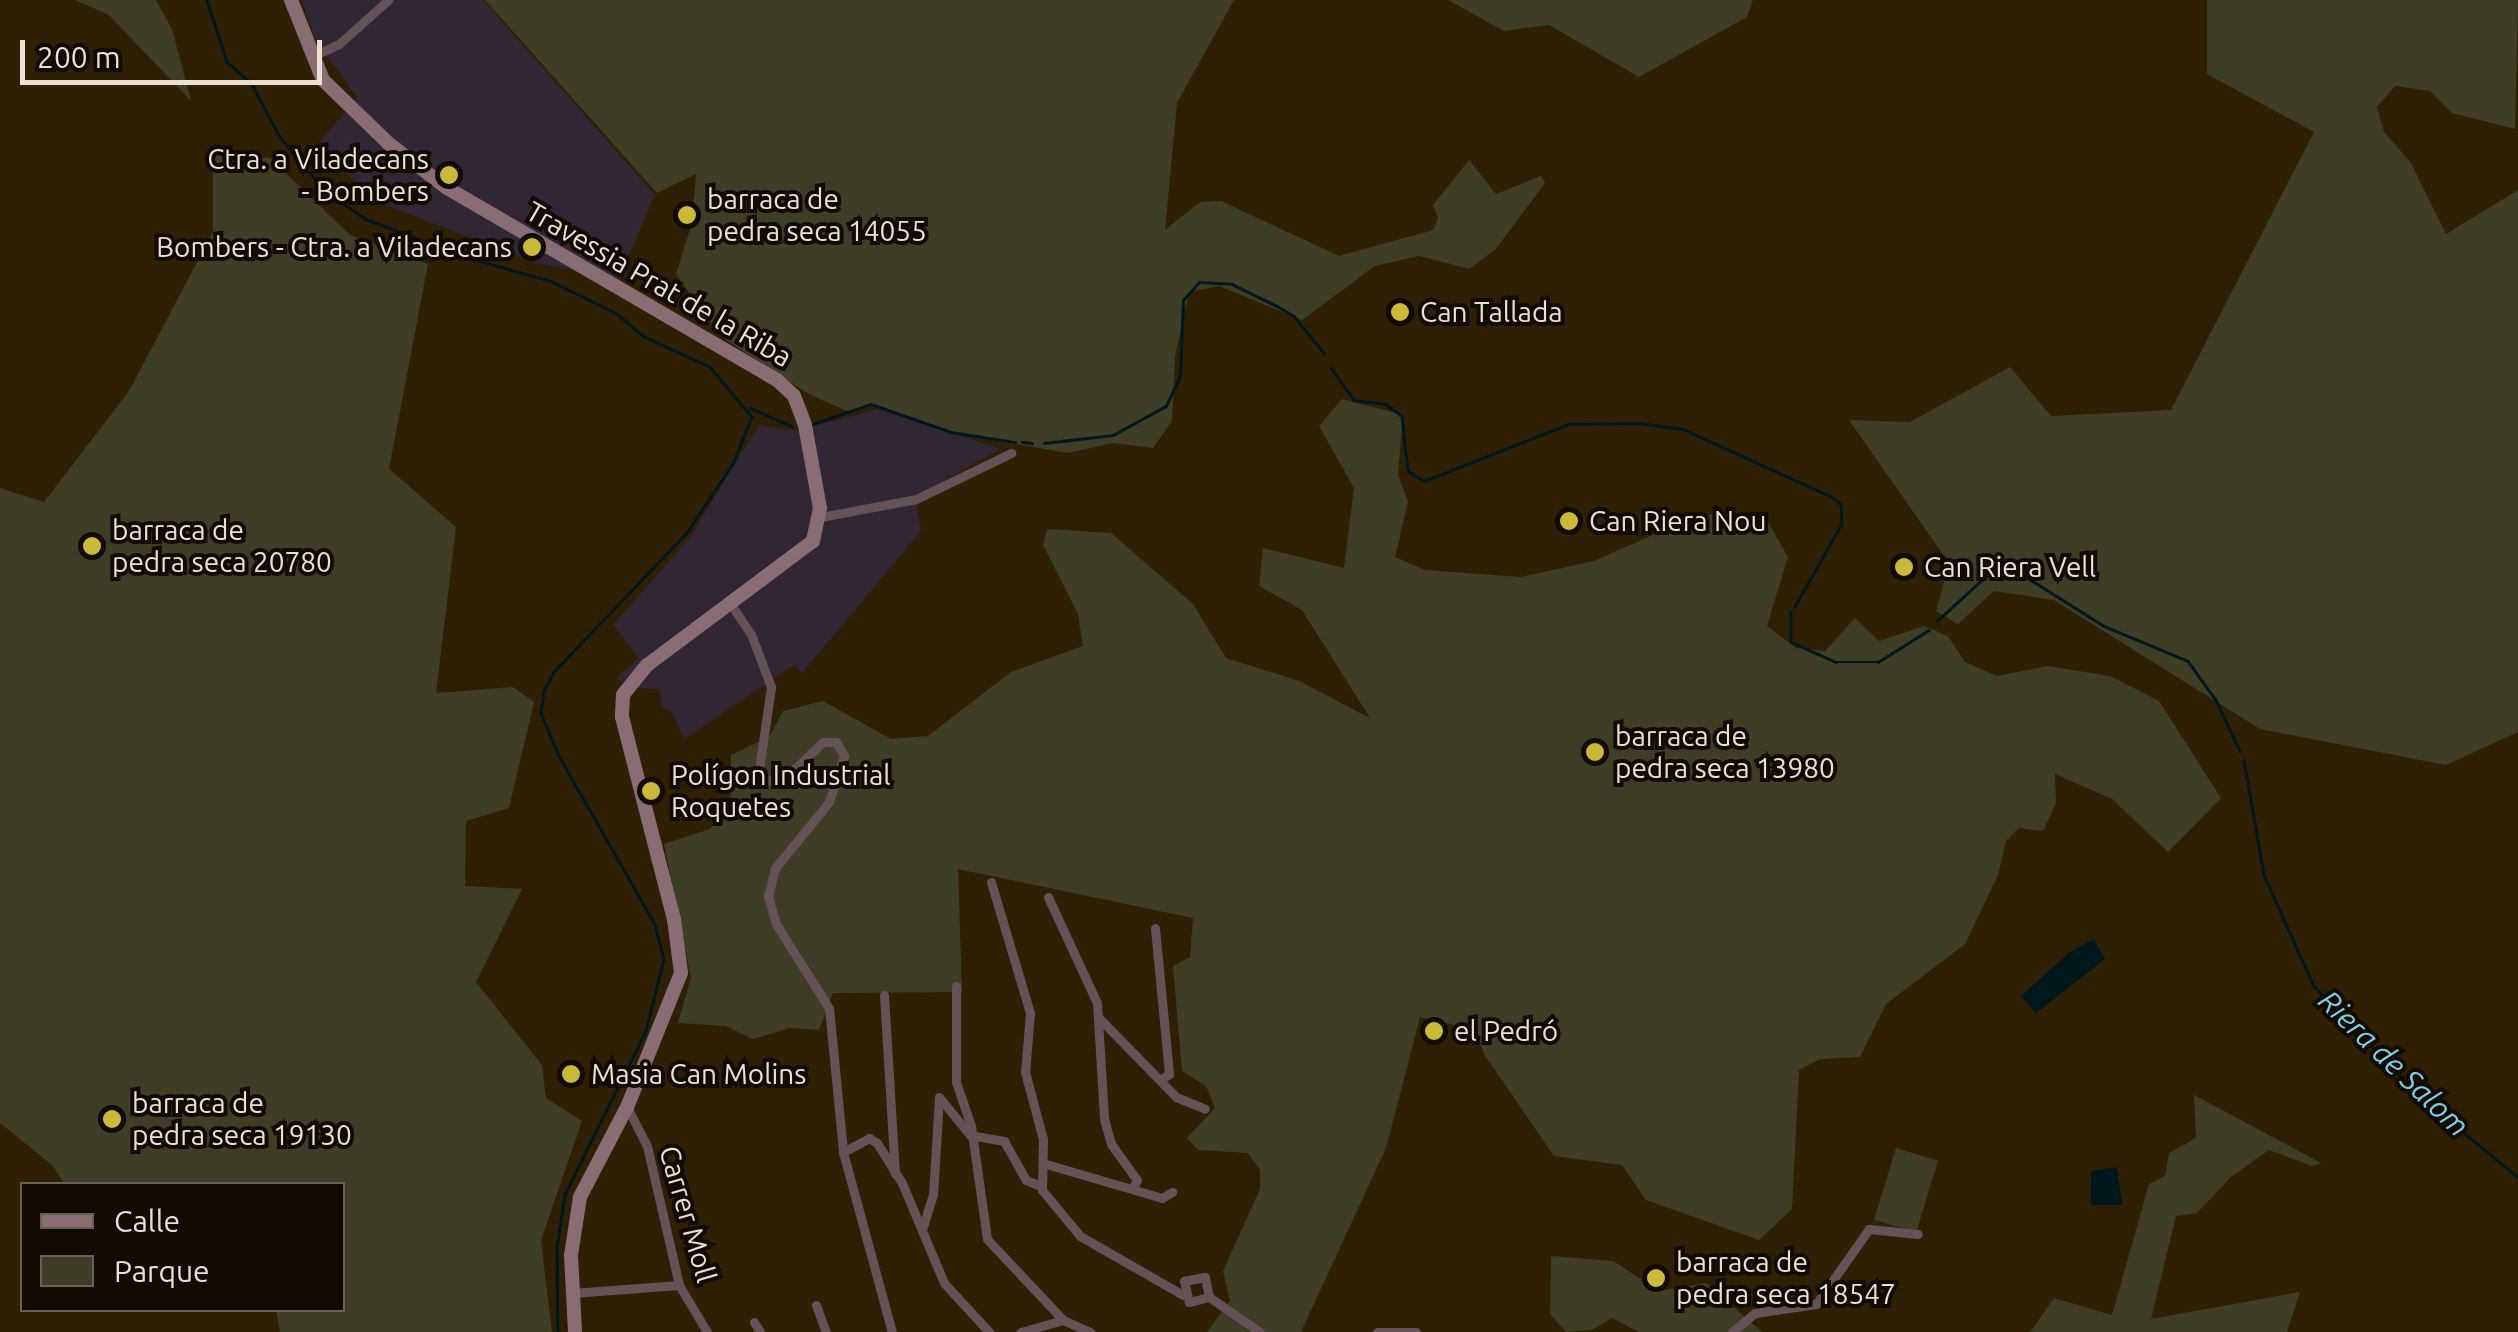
<!DOCTYPE html>
<meta charset="utf-8">
<style>
body{margin:0}
#map{position:relative;width:2518px;height:1332px;overflow:hidden;background:#2f2005;font-family:Ubuntu,sans-serif}
div>[style]{position:absolute}
[style*='--x']{left:calc(var(--x)*1px);top:calc(var(--y)*1px);width:calc(var(--w)*1px);rotate:calc(var(--a)*1deg)}
.industrial>*{inset:0;background:#312634}
.green>*{inset:0;background:#3d3e25;transform-origin:0 0}
.water>*{inset:0;background:#00171e}
.stream>*{height:2.5px;margin:-1.25px;padding:0 1.25px;transform-origin:1.25px;border-radius:1.25px;background:#00171e}
.street>*{height:9px;margin:-4.5px;padding:0 4.5px;transform-origin:4.5px;border-radius:4.5px;background:#655257}
.secondary>*{height:14px;margin:-7px;padding:0 7px;transform-origin:7px;border-radius:7px;background:#8a6d74}
.dots>*{width:28px;height:28px;translate:-50% -50%;box-sizing:border-box;border:5px solid #120b03;border-radius:50%}
span{translate:-50% -50%;white-space:nowrap;text-align:center;line-height:1.15;-webkit-text-stroke:8px #120b03;paint-order:stroke}
.poi-label{font-size:28px;color:#ebe1d1}
.right{translate:-100% -50%;text-align:right}
.left{translate:0 -50%;text-align:left}
.street-label{font-size:28px;color:#ebe1d1}
.water-label{font-size:30px;color:#7dcee9;font-style:italic}
.legend{position:absolute;left:20px;top:1182px;width:325px;height:130px;box-sizing:border-box;background:#120b03;border:2px solid #696155;margin:0;padding:12px 18px;list-style:none;font-size:30px;color:#ebe1d1}
.legend li{display:flex;align-items:center;gap:20px;height:50px}
.legend b{width:50px;border:2px solid #696155}
.scale{position:absolute;left:20px;top:40px;width:302px;height:45px;box-sizing:border-box;border:5px solid #ebe1d1;border-top:0;padding-left:12px;font-size:30px;line-height:35px;white-space:nowrap;color:#ebe1d1;-webkit-text-stroke:8px #120b03;paint-order:stroke}
</style>
<div id="map">
<div class="industrial">
<i style="clip-path:polygon(302px 0,483px 0,655px 195px,619px 278px,540px 264px,378px 202px,317px 146px,357px 97px,316px 41px)"></i>
<i style="clip-path:polygon(881px 408px,1000px 449px,915px 497px,921px 531px,802px 673px,794px 665px,684px 739px,672px 712px,661px 706px,660px 689px,635px 688px,616px 678px,639px 658px,613px 625px,689px 539px,759px 425px,797px 431px)"></i>
</div>
<div class="green">
<i style="clip-path:polygon(75px 0,156px 0,172px 29px,191px 101px,109px 15px)"></i>
<i style="clip-path:polygon(485px 0,1234px 0,1177px 103px,1165px 230px,1200px 202px,1221px 201px,1339px 256px,1433px 230px,1438px 218px,1433px 205px,1469px 160px,1496px 194px,1541px 176px,1545px 183px,1495px 250px,1469px 269px,1419px 256px,1375px 266px,1302px 320px,1219px 286px,1189px 292px,1175px 356px,1172px 421px,1153px 448px,1113px 443px,1068px 453px,940px 431px,874px 405px,849px 412px,807px 393px,720px 336px,676px 274px,692px 223px,696px 174px,657px 193px)"></i>
<i style="clip-path:polygon(1448px 0,1753px 0,1747px 17px,1639px 77px,1549px 25px,1504px 31px)"></i>
<i style="clip-path:polygon(2207px 0,2518px 0,2515px 129px,2452px 113px,2430px 91px,2395px 86px,2377px 107px,2384px 132px,2411px 163px,2446px 234px,2518px 190px,2518px 732px,2446px 765px,2260px 729px,2054px 600px,1994px 591px,1958px 624px,1936px 611px,1949px 563px,1849px 420px,1910px 422px,2010px 367px,2051px 416px,2171px 410px,2314px 132px,2207px 74px)"></i>
<i style="clip-path:polygon(213px 153px,270px 158px,350px 235px,428px 264px,389px 469px,456px 527px,436px 693px,513px 687px,534px 702px,509px 808px,466px 821px,465px 886px,522px 889px,476px 982px,542px 1065px,546px 1098px,582px 1121px,541px 1240px,552px 1332px,280px 1332px,276px 1310px,342px 1310px,342px 1184px,64px 1184px,52px 1165px,0 1123px,0 488px,44px 502px,129px 391px,213px 232px)"></i>
<i style="clip-path:polygon(1342px 399px,1403px 415px,1398px 475px,1408px 501px,1395px 557px,1425px 570px,1521px 577px,1594px 561px,1693px 517px,1721px 513px,1768px 522px,1788px 557px,1767px 626px,1796px 648px,1825px 651px,1855px 618px,1879px 641px,1924px 626px,1948px 636px,1965px 662px,1997px 676px,2048px 666px,2110px 676px,2159px 701px,2221px 798px,2168px 852px,2112px 799px,2055px 774px,2056px 803px,2043px 831px,2019px 828px,2006px 841px,1998px 875px,1965px 944px,1886px 1004px,1860px 1057px,1820px 1059px,1799px 1070px,1792px 1209px,1759px 1240px,1646px 1200px,1622px 1165px,1554px 1156px,1484px 1054px,1476px 1030px,1420px 1017px,1386px 1148px,1301px 1332px,1207px 1332px,1230px 1301px,1223px 1271px,1260px 1189px,1260px 1170px,1248px 1153px,1198px 1150px,1187px 1138px,1215px 1108px,1206px 1086px,1182px 1071px,1173px 966px,1190px 957px,1193px 918px,958px 869px,962px 992px,833px 993px,819px 1030px,790px 1028px,753px 1039px,726px 1026px,678px 1023px,691px 978px,664px 844px,710px 829px,730px 803px,731px 755px,769px 737px,783px 711px,823px 701px,891px 739px,928px 736px,1011px 672px,1083px 646px,1078px 614px,1043px 545px,1047px 529px,1111px 533px,1193px 604px,1226px 658px,1299px 681px,1370px 718px,1302px 610px,1259px 586px,1263px 548px,1344px 568px,1354px 488px,1319px 426px)"></i>
<i style="clip-path:polygon(2194px 1095px,2321px 1163px,2312px 1166px,2269px 1150px,2231px 1177px,2197px 1213px,2176px 1216px,2151px 1319px,2300px 1292px,2287px 1332px,2030px 1332px,2054px 1298px,2112px 1315px,2149px 1184px,2165px 1176px,2169px 1153px,2196px 1138px)"></i>
<i style="left:1896px;top:1148px;width:44px;height:75px;rotate:17deg"></i>
<i style="clip-path:polygon(1551px 1256px,1613px 1261px,1660px 1291px,1706px 1283px,1762px 1332px,1639px 1332px,1612px 1318px,1592px 1330px,1566px 1332px,1550px 1314px)"></i>
</div>
<div class="water">
<i style="clip-path:polygon(2094px 939px,2105px 959px,2036px 1013px,2021px 996px,2071px 951px)"></i>
<i style="clip-path:polygon(2117px 1167px,2122px 1205px,2091px 1205px,2091px 1171px)"></i>
</div>
<div class="stream">
<i style="--x:207;--y:0;--w:65;--a:72.1"></i>
<i style="--x:227;--y:62;--w:33;--a:41"></i>
<i style="--x:252;--y:84;--w:60;--a:62.2"></i>
<i style="--x:280;--y:137;--w:69;--a:50.3"></i>
<i style="--x:324;--y:190;--w:51;--a:34.6"></i>
<i style="--x:366;--y:219;--w:107;--a:20.8"></i>
<i style="--x:466;--y:257;--w:88;--a:15.8"></i>
<i style="--x:551;--y:281;--w:72;--a:26.2"></i>
<i style="--x:616;--y:313;--w:35;--a:40"></i>
<i style="--x:643;--y:336;--w:74;--a:24.8"></i>
<i style="--x:710;--y:367;--w:65;--a:50"></i>
<i style="--x:752;--y:417;--w:51;--a:112"></i>
<i style="--x:733;--y:464;--w:83;--a:123.7"></i>
<i style="--x:687;--y:533;--w:192;--a:133.7"></i>
<i style="--x:554;--y:672;--w:22;--a:117"></i>
<i style="--x:544;--y:692;--w:21;--a:98"></i>
<i style="--x:541;--y:713;--w:47;--a:67.3"></i>
<i style="--x:559;--y:756;--w:193;--a:60.3"></i>
<i style="--x:655;--y:924;--w:36;--a:76"></i>
<i style="--x:664;--y:959;--w:74;--a:104"></i>
<i style="--x:646;--y:1031;--w:183;--a:116.3"></i>
<i style="--x:565;--y:1195;--w:54;--a:98.6"></i>
<i style="--x:557;--y:1248;--w:84;--a:89.3"></i>
<i style="--x:1331;--y:368;--w:39;--a:54"></i>
<i style="--x:1354;--y:400;--w:32;--a:7"></i>
<i style="--x:1386;--y:404;--w:20;--a:37"></i>
<i style="--x:1402;--y:416;--w:55;--a:83.8"></i>
<i style="--x:1408;--y:471;--w:19;--a:32"></i>
<i style="--x:1424;--y:481;--w:156;--a:-21.5"></i>
<i style="--x:1569;--y:424;--w:69;--a:-0.8"></i>
<i style="--x:1638;--y:423;--w:45;--a:7.6"></i>
<i style="--x:1683;--y:429;--w:164;--a:24.5"></i>
<i style="--x:1832;--y:497;--w:11;--a:38"></i>
<i style="--x:1841;--y:504;--w:20;--a:87"></i>
<i style="--x:1842;--y:524;--w:95;--a:119.5"></i>
<i style="--x:750;--y:408;--w:46;--a:23.2"></i>
<i style="--x:813;--y:424;--w:61;--a:-19"></i>
<i style="--x:871;--y:404;--w:85;--a:19.3"></i>
<i style="--x:951;--y:432;--w:65;--a:8.9"></i>
<i style="--x:1022;--y:442;--w:10;--a:6"></i>
<i style="--x:1044;--y:443;--w:69;--a:-6.6"></i>
<i style="--x:1113;--y:435;--w:60;--a:-28.7"></i>
<i style="--x:1166;--y:406;--w:33;--a:-65"></i>
<i style="--x:1180;--y:376;--w:76;--a:-87.7"></i>
<i style="--x:1183;--y:300;--w:24;--a:-48"></i>
<i style="--x:1199;--y:282;--w:33;--a:3"></i>
<i style="--x:1232;--y:284;--w:50;--a:26.1"></i>
<i style="--x:1277;--y:306;--w:20;--a:30"></i>
<i style="--x:1294;--y:316;--w:48;--a:51"></i>
<i style="--x:1791;--y:612;--w:30;--a:90"></i>
<i style="--x:1791;--y:642;--w:49;--a:24"></i>
<i style="--x:1836;--y:662;--w:42;--a:0"></i>
<i style="--x:1878;--y:662;--w:60;--a:-32.1"></i>
<i style="--x:1937;--y:621;--w:68;--a:-42.6"></i>
<i style="--x:1987;--y:575;--w:33;--a:-3"></i>
<i style="--x:2020;--y:573;--w:99;--a:32.2"></i>
<i style="--x:2104;--y:626;--w:91;--a:22.6"></i>
<i style="--x:2188;--y:661;--w:48;--a:54.3"></i>
<i style="--x:2216;--y:700;--w:56;--a:64.8"></i>
<i style="--x:2244;--y:760;--w:117;--a:80.1"></i>
<i style="--x:2264;--y:875;--w:122;--a:65.8"></i>
<i style="--x:2314;--y:986;--w:151;--a:46.3"></i>
<i style="--x:2418;--y:1095;--w:129;--a:39.4"></i>
</div>
<div class="street">
<i style="--x:311;--y:57;--w:31;--a:-25"></i>
<i style="--x:339;--y:44;--w:66;--a:-41.9"></i>
<i style="--x:821;--y:517;--w:97;--a:-10.7"></i>
<i style="--x:916;--y:499;--w:106;--a:-25.8"></i>
<i style="--x:730;--y:603;--w:37;--a:56"></i>
<i style="--x:751;--y:634;--w:57;--a:69.3"></i>
<i style="--x:771;--y:687;--w:90;--a:98.3"></i>
<i style="--x:758;--y:776;--w:22;--a:21"></i>
<i style="--x:779;--y:784;--w:61;--a:-43.7"></i>
<i style="--x:823;--y:742;--w:13;--a:0"></i>
<i style="--x:836;--y:742;--w:16;--a:60"></i>
<i style="--x:844;--y:756;--w:48;--a:108.1"></i>
<i style="--x:829;--y:802;--w:85;--a:129.3"></i>
<i style="--x:775;--y:868;--w:29;--a:104"></i>
<i style="--x:768;--y:896;--w:29;--a:74"></i>
<i style="--x:776;--y:924;--w:99;--a:57.8"></i>
<i style="--x:829;--y:1008;--w:145;--a:84.4"></i>
<i style="--x:843;--y:1152;--w:187;--a:74.8"></i>
<i style="--x:991;--y:882;--w:137;--a:73.4"></i>
<i style="--x:1030;--y:1013;--w:59;--a:94.8"></i>
<i style="--x:1025;--y:1072;--w:69;--a:75"></i>
<i style="--x:1043;--y:1139;--w:51;--a:91.1"></i>
<i style="--x:1042;--y:1190;--w:60;--a:50.4"></i>
<i style="--x:1080;--y:1236;--w:119;--a:29.8"></i>
<i style="--x:1048;--y:897;--w:117;--a:65.2"></i>
<i style="--x:1097;--y:1003;--w:116;--a:86.5"></i>
<i style="--x:1104;--y:1119;--w:26;--a:74"></i>
<i style="--x:1111;--y:1144;--w:44;--a:54.2"></i>
<i style="--x:1137;--y:1180;--w:10;--a:119"></i>
<i style="--x:1155;--y:928;--w:147;--a:84.5"></i>
<i style="--x:1169;--y:1074;--w:11;--a:146"></i>
<i style="--x:956;--y:986;--w:96;--a:90"></i>
<i style="--x:956;--y:1082;--w:46;--a:71.2"></i>
<i style="--x:971;--y:1126;--w:114;--a:81.9"></i>
<i style="--x:987;--y:1239;--w:111;--a:46.8"></i>
<i style="--x:1063;--y:1320;--w:44;--a:164.1"></i>
<i style="--x:884;--y:995;--w:179;--a:86.5"></i>
<i style="--x:1099;--y:1018;--w:110;--a:45.7"></i>
<i style="--x:1176;--y:1097;--w:31;--a:22"></i>
<i style="--x:627;--y:1107;--w:44;--a:62.9"></i>
<i style="--x:647;--y:1146;--w:143;--a:77"></i>
<i style="--x:679;--y:1285;--w:55;--a:59.2"></i>
<i style="--x:843;--y:1152;--w:30;--a:-28"></i>
<i style="--x:869;--y:1138;--w:9;--a:32"></i>
<i style="--x:877;--y:1143;--w:47;--a:58"></i>
<i style="--x:902;--y:1183;--w:108;--a:67.2"></i>
<i style="--x:944;--y:1283;--w:67;--a:47.4"></i>
<i style="--x:1046;--y:1164;--w:121;--a:16.3"></i>
<i style="--x:1162;--y:1198;--w:12;--a:-31"></i>
<i style="--x:922;--y:1230;--w:37;--a:-73"></i>
<i style="--x:933;--y:1195;--w:98;--a:-86.5"></i>
<i style="--x:939;--y:1097;--w:49;--a:50.8"></i>
<i style="--x:970;--y:1135;--w:35;--a:10"></i>
<i style="--x:1004;--y:1141;--w:45;--a:60.6"></i>
<i style="--x:1026;--y:1180;--w:15;--a:23"></i>
<i style="--x:572;--y:1293;--w:107;--a:-4.3"></i>
<i style="--x:1209;--y:1297;--w:21;--a:166"></i>
<i style="--x:1189;--y:1302;--w:22;--a:-103"></i>
<i style="--x:1184;--y:1281;--w:21;--a:-11"></i>
<i style="--x:1205;--y:1277;--w:20;--a:79"></i>
<i style="--x:1209;--y:1297;--w:62;--a:34.5"></i>
<i style="--x:816;--y:1305;--w:29;--a:70"></i>
<i style="--x:1063;--y:1320;--w:30;--a:24"></i>
<i style="--x:754;--y:1322;--w:12;--a:59"></i>
<i style="--x:1377;--y:1332;--w:39;--a:0"></i>
<i style="--x:1732;--y:1332;--w:30;--a:-40"></i>
<i style="--x:1755;--y:1313;--w:62;--a:-8.4"></i>
<i style="--x:1816;--y:1304;--w:92;--a:-54.8"></i>
<i style="--x:1869;--y:1229;--w:49;--a:5.8"></i>
</div>
<div class="secondary">
<i style="--x:291;--y:0;--w:86;--a:68.2"></i>
<i style="--x:323;--y:80;--w:91;--a:44.1"></i>
<i style="--x:388;--y:143;--w:74;--a:37.3"></i>
<i style="--x:447;--y:188;--w:382;--a:30.2"></i>
<i style="--x:777;--y:380;--w:23;--a:43"></i>
<i style="--x:794;--y:396;--w:31;--a:69"></i>
<i style="--x:805;--y:425;--w:84;--a:79.8"></i>
<i style="--x:820;--y:508;--w:34;--a:102"></i>
<i style="--x:813;--y:541;--w:207;--a:143.2"></i>
<i style="--x:647;--y:665;--w:38;--a:129"></i>
<i style="--x:623;--y:695;--w:22;--a:93"></i>
<i style="--x:622;--y:717;--w:209;--a:75.6"></i>
<i style="--x:674;--y:919;--w:54;--a:82.6"></i>
<i style="--x:681;--y:973;--w:144;--a:111.9"></i>
<i style="--x:627;--y:1107;--w:102;--a:117.6"></i>
<i style="--x:580;--y:1197;--w:59;--a:98.8"></i>
<i style="--x:571;--y:1255;--w:77;--a:87"></i>
</div>
<div class="dots">
<i style="left:449px;top:175px;background:#c9ba3a"></i>
<i style="left:687px;top:215px;background:#c9ba3a"></i>
<i style="left:532px;top:247px;background:#c9ba3a"></i>
<i style="left:1400px;top:312px;background:#c9ba3a"></i>
<i style="left:1569px;top:521px;background:#c9ba3a"></i>
<i style="left:92px;top:546px;background:#c9ba3a"></i>
<i style="left:1904px;top:567px;background:#c9ba3a"></i>
<i style="left:1595px;top:752px;background:#c9ba3a"></i>
<i style="left:651px;top:791px;background:#c9ba3a"></i>
<i style="left:1434px;top:1031px;background:#c9ba3a"></i>
<i style="left:571px;top:1074px;background:#c9ba3a"></i>
<i style="left:112px;top:1119px;background:#c9ba3a"></i>
<i style="left:1656px;top:1278px;background:#c9ba3a"></i>
</div>
<div class="poi-label">
<span class="right" style="left:429px;top:175px">Ctra. a Viladecans<br>- Bombers</span>
<span class="left" style="left:707px;top:215px">barraca de<br>pedra seca 14055</span>
<span class="right" style="left:512px;top:247px">Bombers - Ctra. a Viladecans</span>
<span class="left" style="left:1420px;top:312px">Can Tallada</span>
<span class="left" style="left:1589px;top:521px">Can Riera Nou</span>
<span class="left" style="left:112px;top:546px">barraca de<br>pedra seca 20780</span>
<span class="left" style="left:1924px;top:567px">Can Riera Vell</span>
<span class="left" style="left:1615px;top:752px">barraca de<br>pedra seca 13980</span>
<span class="left" style="left:671px;top:791px">Polígon Industrial<br>Roquetes</span>
<span class="left" style="left:1454px;top:1031px">el Pedró</span>
<span class="left" style="left:591px;top:1074px">Masia Can Molins</span>
<span class="left" style="left:132px;top:1119px">barraca de<br>pedra seca 19130</span>
<span class="left" style="left:1676px;top:1278px">barraca de<br>pedra seca 18547</span>
</div>
<div class="street-label">
<span style="left:659px;top:284px;rotate:30deg">Travessia Prat de la Riba</span>
<span style="left:688px;top:1214px;rotate:74deg">Carrer Moll</span>
</div>
<div class="water-label">
<span style="left:2394px;top:1063px;rotate:44deg">Riera de Salom</span>
</div>
<ul class="legend">
<li><b style="height:12px;background:#8a6d74"></b>Calle</li>
<li><b style="height:28px;background:#3d3e25"></b>Parque</li>
</ul>
<div class="scale">200 m</div>
</div>
